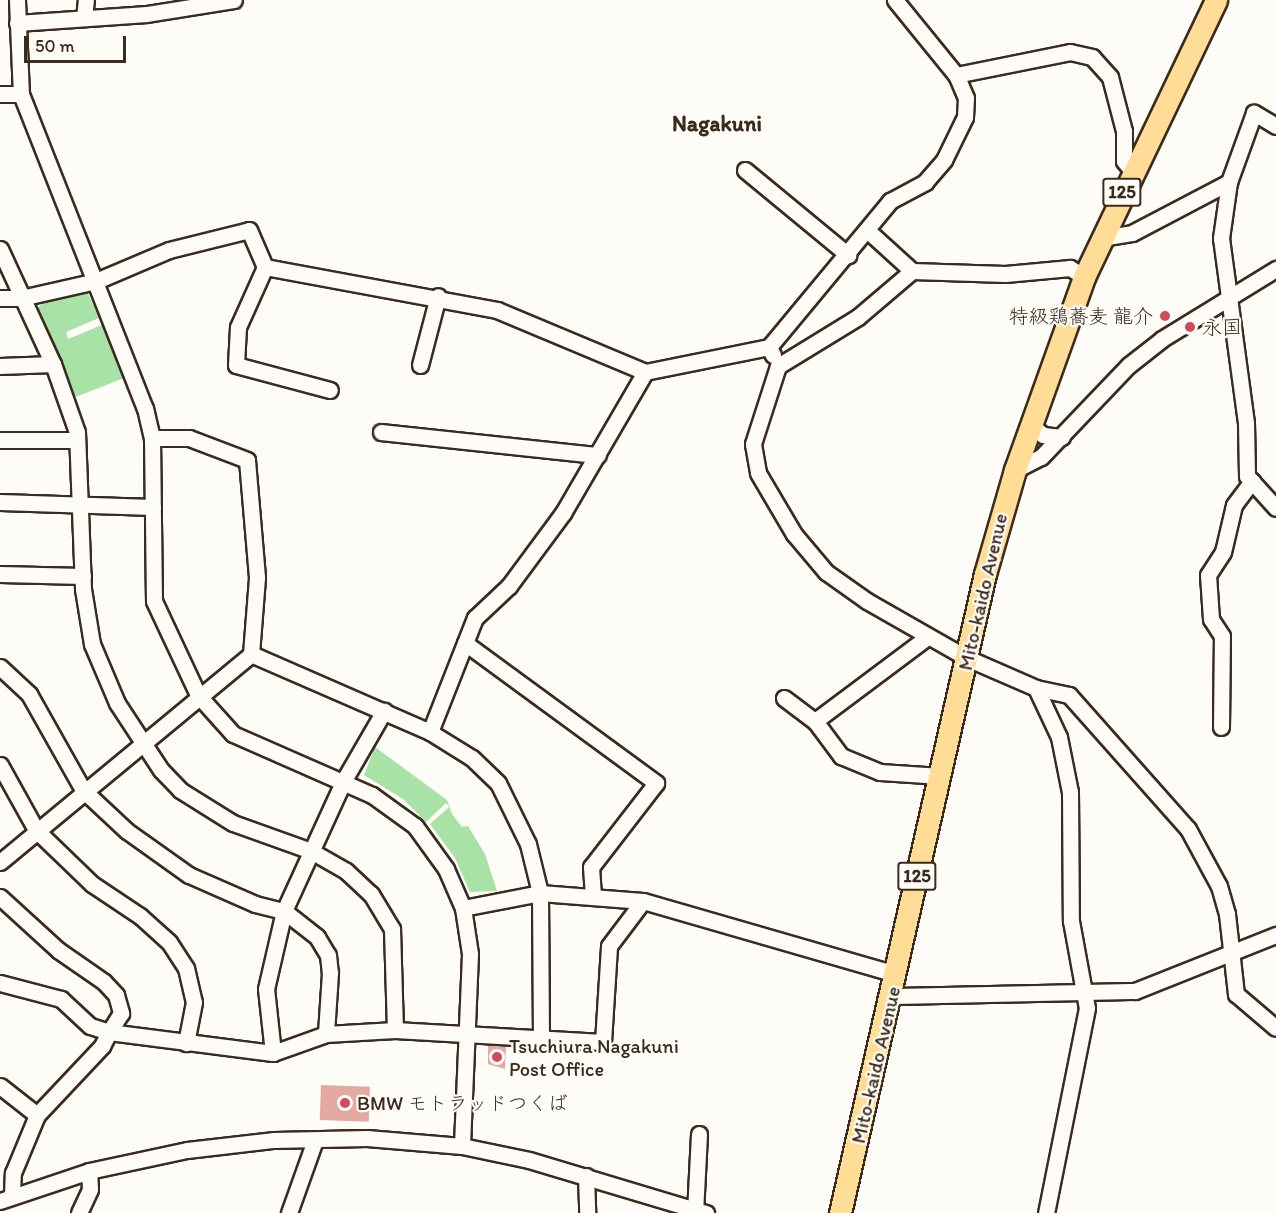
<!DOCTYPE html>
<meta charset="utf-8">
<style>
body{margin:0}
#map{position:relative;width:1276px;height:1213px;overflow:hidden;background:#fdfcf7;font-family:Itim,"Klee One",sans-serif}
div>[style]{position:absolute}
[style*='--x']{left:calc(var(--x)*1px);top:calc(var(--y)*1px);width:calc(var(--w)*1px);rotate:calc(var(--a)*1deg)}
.green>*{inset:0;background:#a9e2a6}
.building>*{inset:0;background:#e4aaa2;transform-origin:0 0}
.roads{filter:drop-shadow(2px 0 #3b2a1e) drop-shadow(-2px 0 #3b2a1e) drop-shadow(0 2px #3b2a1e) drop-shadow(0 -2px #3b2a1e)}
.minor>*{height:15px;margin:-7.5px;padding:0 7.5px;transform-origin:7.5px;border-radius:7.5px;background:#fdfcf7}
.highway>*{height:21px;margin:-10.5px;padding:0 10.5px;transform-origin:10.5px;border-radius:10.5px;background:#ffdd96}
.dots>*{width:16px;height:16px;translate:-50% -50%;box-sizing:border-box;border:3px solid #fdfcf7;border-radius:50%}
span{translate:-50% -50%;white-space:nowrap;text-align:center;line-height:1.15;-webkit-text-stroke:4.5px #fdfcf7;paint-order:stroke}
.shield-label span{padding:2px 4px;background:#fdfcf7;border:2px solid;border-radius:4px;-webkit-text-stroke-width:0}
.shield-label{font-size:18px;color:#3b2a1e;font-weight:700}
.poi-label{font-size:20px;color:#3b2a1e}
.right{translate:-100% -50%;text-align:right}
.left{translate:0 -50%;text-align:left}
.street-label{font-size:20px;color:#3b2a1e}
.quarter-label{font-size:22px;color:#3b2a1e;font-weight:700}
.scale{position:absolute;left:24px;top:36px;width:102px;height:27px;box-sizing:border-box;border:3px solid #3b2a1e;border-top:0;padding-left:8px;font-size:18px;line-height:21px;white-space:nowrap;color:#3b2a1e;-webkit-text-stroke:4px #fdfcf7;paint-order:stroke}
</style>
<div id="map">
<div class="green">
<i style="clip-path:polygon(80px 290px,88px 294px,99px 318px,66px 332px,68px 339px,102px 325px,124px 378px,73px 398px,36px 312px,40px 305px)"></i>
<i style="clip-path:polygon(375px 747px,447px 800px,452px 814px,462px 827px,468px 826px,485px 854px,497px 891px,470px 892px,455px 858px,430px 824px,449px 807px,446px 803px,426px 822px,403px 799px,364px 775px)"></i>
</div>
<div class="building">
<i style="clip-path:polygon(488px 1046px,506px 1046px,505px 1069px,488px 1064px)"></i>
<i style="left:321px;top:1085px;width:49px;height:35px;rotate:2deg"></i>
</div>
<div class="roads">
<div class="minor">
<i style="--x:17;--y:0;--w:94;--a:87.6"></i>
<i style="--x:21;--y:94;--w:338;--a:68.5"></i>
<i style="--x:145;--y:408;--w:31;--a:77"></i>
<i style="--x:152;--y:438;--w:163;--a:89.3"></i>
<i style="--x:154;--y:601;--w:104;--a:64.9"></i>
<i style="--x:198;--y:695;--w:52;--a:48.1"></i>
<i style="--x:233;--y:734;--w:152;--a:23.7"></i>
<i style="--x:372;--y:795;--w:53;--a:35.8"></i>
<i style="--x:415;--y:826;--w:53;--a:54.2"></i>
<i style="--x:446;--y:869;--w:43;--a:66.4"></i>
<i style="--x:463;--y:908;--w:47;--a:81.3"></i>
<i style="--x:470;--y:954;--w:192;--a:92.4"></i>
<i style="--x:84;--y:18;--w:18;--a:-84"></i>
<i style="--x:17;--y:23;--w:130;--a:-4"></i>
<i style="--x:147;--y:14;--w:88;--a:-9.1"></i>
<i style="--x:956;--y:75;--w:116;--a:-11.4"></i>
<i style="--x:1070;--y:52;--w:23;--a:13"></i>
<i style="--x:1092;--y:57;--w:27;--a:48"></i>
<i style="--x:1110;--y:77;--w:56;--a:75.5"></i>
<i style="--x:1124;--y:131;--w:30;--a:90"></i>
<i style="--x:1124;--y:161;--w:13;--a:51"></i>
<i style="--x:0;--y:94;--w:21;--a:0"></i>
<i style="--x:1276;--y:126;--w:26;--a:-149"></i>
<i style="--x:1254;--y:113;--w:73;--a:109.9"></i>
<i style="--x:1229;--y:182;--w:57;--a:98.1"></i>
<i style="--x:1221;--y:238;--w:187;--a:82.3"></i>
<i style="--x:1246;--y:423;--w:53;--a:88.9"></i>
<i style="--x:1247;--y:476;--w:43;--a:47.8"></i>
<i style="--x:745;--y:170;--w:134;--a:39.5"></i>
<i style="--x:867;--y:230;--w:61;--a:42.3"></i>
<i style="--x:1101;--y:238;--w:31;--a:-9"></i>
<i style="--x:1132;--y:233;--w:110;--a:-27.7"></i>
<i style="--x:0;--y:249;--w:127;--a:65.3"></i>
<i style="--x:53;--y:364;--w:72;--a:70.6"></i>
<i style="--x:77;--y:432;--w:157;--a:87.8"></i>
<i style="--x:83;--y:589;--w:56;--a:80.7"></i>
<i style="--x:92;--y:644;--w:64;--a:67"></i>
<i style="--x:117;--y:703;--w:80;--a:56.7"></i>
<i style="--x:161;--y:770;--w:28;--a:46"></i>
<i style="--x:180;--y:790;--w:62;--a:31.9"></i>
<i style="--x:233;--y:823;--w:83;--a:19.7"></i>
<i style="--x:311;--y:851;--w:40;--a:29.7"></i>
<i style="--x:346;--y:871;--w:34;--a:43"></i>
<i style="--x:371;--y:894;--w:41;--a:59"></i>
<i style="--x:392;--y:929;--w:101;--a:88.3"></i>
<i style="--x:265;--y:267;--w:66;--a:114.2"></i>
<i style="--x:238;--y:327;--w:38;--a:93"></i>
<i style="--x:236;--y:365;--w:97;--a:14.9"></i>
<i style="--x:1084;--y:277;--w:17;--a:-147"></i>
<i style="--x:1070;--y:268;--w:65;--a:174.7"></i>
<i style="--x:1005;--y:274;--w:93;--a:-178.2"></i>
<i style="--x:912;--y:271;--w:71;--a:139.6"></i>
<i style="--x:858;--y:317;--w:94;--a:148.5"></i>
<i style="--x:778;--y:366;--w:82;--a:107.8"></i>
<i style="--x:753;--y:444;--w:29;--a:80"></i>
<i style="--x:758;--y:473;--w:71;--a:59.5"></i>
<i style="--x:794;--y:534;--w:50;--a:49.9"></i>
<i style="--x:826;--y:572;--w:50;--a:35.3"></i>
<i style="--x:867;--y:601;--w:115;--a:29.7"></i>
<i style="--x:967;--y:658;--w:75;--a:23.5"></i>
<i style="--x:1036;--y:688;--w:34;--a:12"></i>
<i style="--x:1069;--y:695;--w:179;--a:48.4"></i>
<i style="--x:1188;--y:829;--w:65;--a:61.5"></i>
<i style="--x:1219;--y:886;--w:29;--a:74"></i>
<i style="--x:1227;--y:914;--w:81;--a:83.6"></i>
<i style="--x:1236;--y:994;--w:52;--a:40.4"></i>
<i style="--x:0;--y:298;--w:21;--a:0"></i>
<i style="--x:21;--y:298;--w:77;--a:-12.8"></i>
<i style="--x:96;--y:281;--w:79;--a:-23"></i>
<i style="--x:169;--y:250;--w:82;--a:-14"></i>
<i style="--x:249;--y:230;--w:40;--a:66.6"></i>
<i style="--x:265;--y:267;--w:236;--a:10.5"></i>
<i style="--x:497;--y:310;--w:160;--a:22.7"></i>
<i style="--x:773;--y:355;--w:9;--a:-117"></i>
<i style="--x:769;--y:347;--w:190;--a:-50.3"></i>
<i style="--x:890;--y:201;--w:40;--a:-28"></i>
<i style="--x:925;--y:182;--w:29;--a:-49"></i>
<i style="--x:944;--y:160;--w:48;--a:-64"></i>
<i style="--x:965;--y:117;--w:19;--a:-87"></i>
<i style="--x:966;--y:98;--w:25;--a:-113"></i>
<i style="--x:956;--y:75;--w:97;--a:-129.1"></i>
<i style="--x:420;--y:365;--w:71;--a:-75.4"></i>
<i style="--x:0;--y:366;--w:53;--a:-2.2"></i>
<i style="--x:1030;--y:424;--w:17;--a:40"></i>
<i style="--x:1043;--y:435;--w:19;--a:6"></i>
<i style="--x:381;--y:432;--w:218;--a:6.1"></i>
<i style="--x:0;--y:440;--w:77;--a:0"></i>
<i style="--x:1015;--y:470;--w:29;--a:-27"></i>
<i style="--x:1041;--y:457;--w:127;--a:-46.3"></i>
<i style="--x:1129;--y:365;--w:42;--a:-38.2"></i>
<i style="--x:1162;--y:339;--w:134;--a:-31.6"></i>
<i style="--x:0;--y:502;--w:153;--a:1.9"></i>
<i style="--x:0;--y:574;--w:83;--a:1.4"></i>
<i style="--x:465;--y:643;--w:237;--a:36.2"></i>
<i style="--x:656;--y:783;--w:106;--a:127.7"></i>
<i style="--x:591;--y:867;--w:28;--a:86"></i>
<i style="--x:251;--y:654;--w:195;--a:23.5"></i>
<i style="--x:430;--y:732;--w:49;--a:31.8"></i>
<i style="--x:472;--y:758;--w:36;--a:44"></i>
<i style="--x:498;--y:783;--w:68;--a:63.8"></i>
<i style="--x:528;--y:844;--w:50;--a:76.2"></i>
<i style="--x:540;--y:893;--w:143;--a:89.6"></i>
<i style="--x:0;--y:667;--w:40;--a:43"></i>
<i style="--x:29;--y:694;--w:110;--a:60.6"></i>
<i style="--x:83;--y:790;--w:60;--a:43"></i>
<i style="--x:127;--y:831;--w:76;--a:35.4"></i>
<i style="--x:189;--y:875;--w:72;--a:23.7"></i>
<i style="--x:255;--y:904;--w:30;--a:14"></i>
<i style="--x:284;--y:911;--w:42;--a:38.2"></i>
<i style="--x:317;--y:937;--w:21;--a:59"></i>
<i style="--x:328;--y:955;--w:18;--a:84"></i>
<i style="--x:330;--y:973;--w:61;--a:93.8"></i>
<i style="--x:1036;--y:688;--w:54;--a:64.9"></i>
<i style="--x:1059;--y:737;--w:56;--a:78.7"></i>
<i style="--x:1070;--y:792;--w:129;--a:89.6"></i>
<i style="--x:1071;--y:921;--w:88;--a:79.6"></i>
<i style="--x:1087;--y:1008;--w:209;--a:101.3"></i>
<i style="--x:784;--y:698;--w:39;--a:37"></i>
<i style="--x:815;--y:721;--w:44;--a:53.4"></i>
<i style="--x:841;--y:756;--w:42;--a:22.3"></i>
<i style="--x:880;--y:772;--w:61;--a:3.8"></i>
<i style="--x:815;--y:721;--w:139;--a:-36.8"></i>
<i style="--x:1221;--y:727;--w:91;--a:-89.4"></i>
<i style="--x:1222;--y:636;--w:20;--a:-123"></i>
<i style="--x:1211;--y:619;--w:44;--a:-93.9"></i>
<i style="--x:1208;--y:575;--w:27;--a:-57"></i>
<i style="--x:1223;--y:552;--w:48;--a:-76.8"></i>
<i style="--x:1234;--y:505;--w:30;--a:-53"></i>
<i style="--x:430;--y:732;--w:123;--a:-68.5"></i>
<i style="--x:475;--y:618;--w:47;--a:-43.3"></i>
<i style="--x:509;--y:586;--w:91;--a:-53.5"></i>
<i style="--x:563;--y:513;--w:163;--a:-59.8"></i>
<i style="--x:645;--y:372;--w:126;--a:-11.4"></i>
<i style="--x:0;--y:765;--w:74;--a:61"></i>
<i style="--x:36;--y:830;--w:78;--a:44"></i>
<i style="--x:92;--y:884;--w:58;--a:33.7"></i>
<i style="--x:140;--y:916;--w:39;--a:42"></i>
<i style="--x:169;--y:942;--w:31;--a:57"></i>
<i style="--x:186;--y:968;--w:35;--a:77"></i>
<i style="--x:194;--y:1002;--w:42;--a:101"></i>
<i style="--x:0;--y:862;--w:326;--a:-39.6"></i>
<i style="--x:251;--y:654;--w:77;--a:-85.5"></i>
<i style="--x:257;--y:577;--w:117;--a:-94.9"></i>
<i style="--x:247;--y:460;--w:62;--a:-159.2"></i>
<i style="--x:189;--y:438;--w:37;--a:180"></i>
<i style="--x:0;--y:897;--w:79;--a:42.4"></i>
<i style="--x:58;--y:950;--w:56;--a:34.8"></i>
<i style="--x:104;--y:982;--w:18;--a:47"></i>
<i style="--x:116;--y:995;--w:19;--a:74"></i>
<i style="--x:121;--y:1013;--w:22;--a:122"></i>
<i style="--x:109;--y:1032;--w:20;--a:-162"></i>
<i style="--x:90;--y:1026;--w:40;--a:-137"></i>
<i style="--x:61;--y:999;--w:63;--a:-165.3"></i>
<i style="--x:463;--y:908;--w:78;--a:-11"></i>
<i style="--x:540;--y:893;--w:103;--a:4.4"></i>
<i style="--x:643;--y:901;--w:263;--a:16.1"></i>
<i style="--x:891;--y:996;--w:244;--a:-1.2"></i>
<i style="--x:1135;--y:991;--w:152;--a:-21.7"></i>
<i style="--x:273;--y:1053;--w:64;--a:-96.2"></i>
<i style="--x:266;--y:989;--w:80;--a:-77"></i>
<i style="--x:284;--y:911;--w:144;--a:-65.4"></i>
<i style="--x:344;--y:780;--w:80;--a:-59.9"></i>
<i style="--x:0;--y:1086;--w:47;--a:38.1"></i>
<i style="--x:586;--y:1176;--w:37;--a:88"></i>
<i style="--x:12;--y:1196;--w:23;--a:-88"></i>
<i style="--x:13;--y:1173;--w:63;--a:-67.5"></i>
<i style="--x:37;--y:1115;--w:95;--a:-46.7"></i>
<i style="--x:102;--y:1046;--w:16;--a:-63"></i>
<i style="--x:109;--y:1032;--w:165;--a:7.3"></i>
<i style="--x:273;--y:1053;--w:56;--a:-19.7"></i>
<i style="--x:326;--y:1034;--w:69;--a:-3.3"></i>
<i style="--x:395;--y:1030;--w:208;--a:3.3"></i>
<i style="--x:603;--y:1042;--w:96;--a:-86.4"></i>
<i style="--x:609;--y:946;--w:56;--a:-52.9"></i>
<i style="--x:0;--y:1201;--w:94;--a:-18.6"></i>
<i style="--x:89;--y:1171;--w:100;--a:-12.1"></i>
<i style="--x:187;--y:1150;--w:88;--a:-6.6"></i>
<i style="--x:274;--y:1140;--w:93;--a:-1.2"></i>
<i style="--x:367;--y:1138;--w:95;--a:4.8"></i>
<i style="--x:462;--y:1146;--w:68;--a:11.8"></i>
<i style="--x:529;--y:1160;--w:185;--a:16.7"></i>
<i style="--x:79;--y:1213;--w:26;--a:-65"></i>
<i style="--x:90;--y:1189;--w:18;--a:-93"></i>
<i style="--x:289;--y:1213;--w:77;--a:-70.4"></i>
<i style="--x:695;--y:1213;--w:79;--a:-87.1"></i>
</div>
<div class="highway">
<i style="--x:840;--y:1213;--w:655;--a:-77.22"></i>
<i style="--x:985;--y:574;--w:108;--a:-73.9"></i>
<i style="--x:1015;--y:470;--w:205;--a:-70.3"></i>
<i style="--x:1084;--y:277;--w:307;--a:-64.5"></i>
</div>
</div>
<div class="dots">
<i style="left:1165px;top:316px;background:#d1495b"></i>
<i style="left:1190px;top:327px;background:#d1495b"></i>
<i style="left:497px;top:1057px;background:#d1495b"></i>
<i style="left:345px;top:1103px;background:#d1495b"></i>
</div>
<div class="shield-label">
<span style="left:1122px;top:192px">125</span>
<span style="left:917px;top:876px">125</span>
</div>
<div class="poi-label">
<span class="right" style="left:1153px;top:316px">特級鶏蕎麦 龍介</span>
<span class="left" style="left:1202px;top:327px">永国</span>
<span class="left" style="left:509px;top:1058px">Tsuchiura Nagakuni<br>Post Office</span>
<span class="left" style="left:357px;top:1103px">BMW モトラッドつくば</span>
</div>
<div class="street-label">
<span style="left:983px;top:592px;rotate:-77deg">Mito-kaido Avenue</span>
<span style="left:876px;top:1065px;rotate:-77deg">Mito-kaido Avenue</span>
</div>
<div class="quarter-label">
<span style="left:717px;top:124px">Nagakuni</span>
</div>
<div class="scale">50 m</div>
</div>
